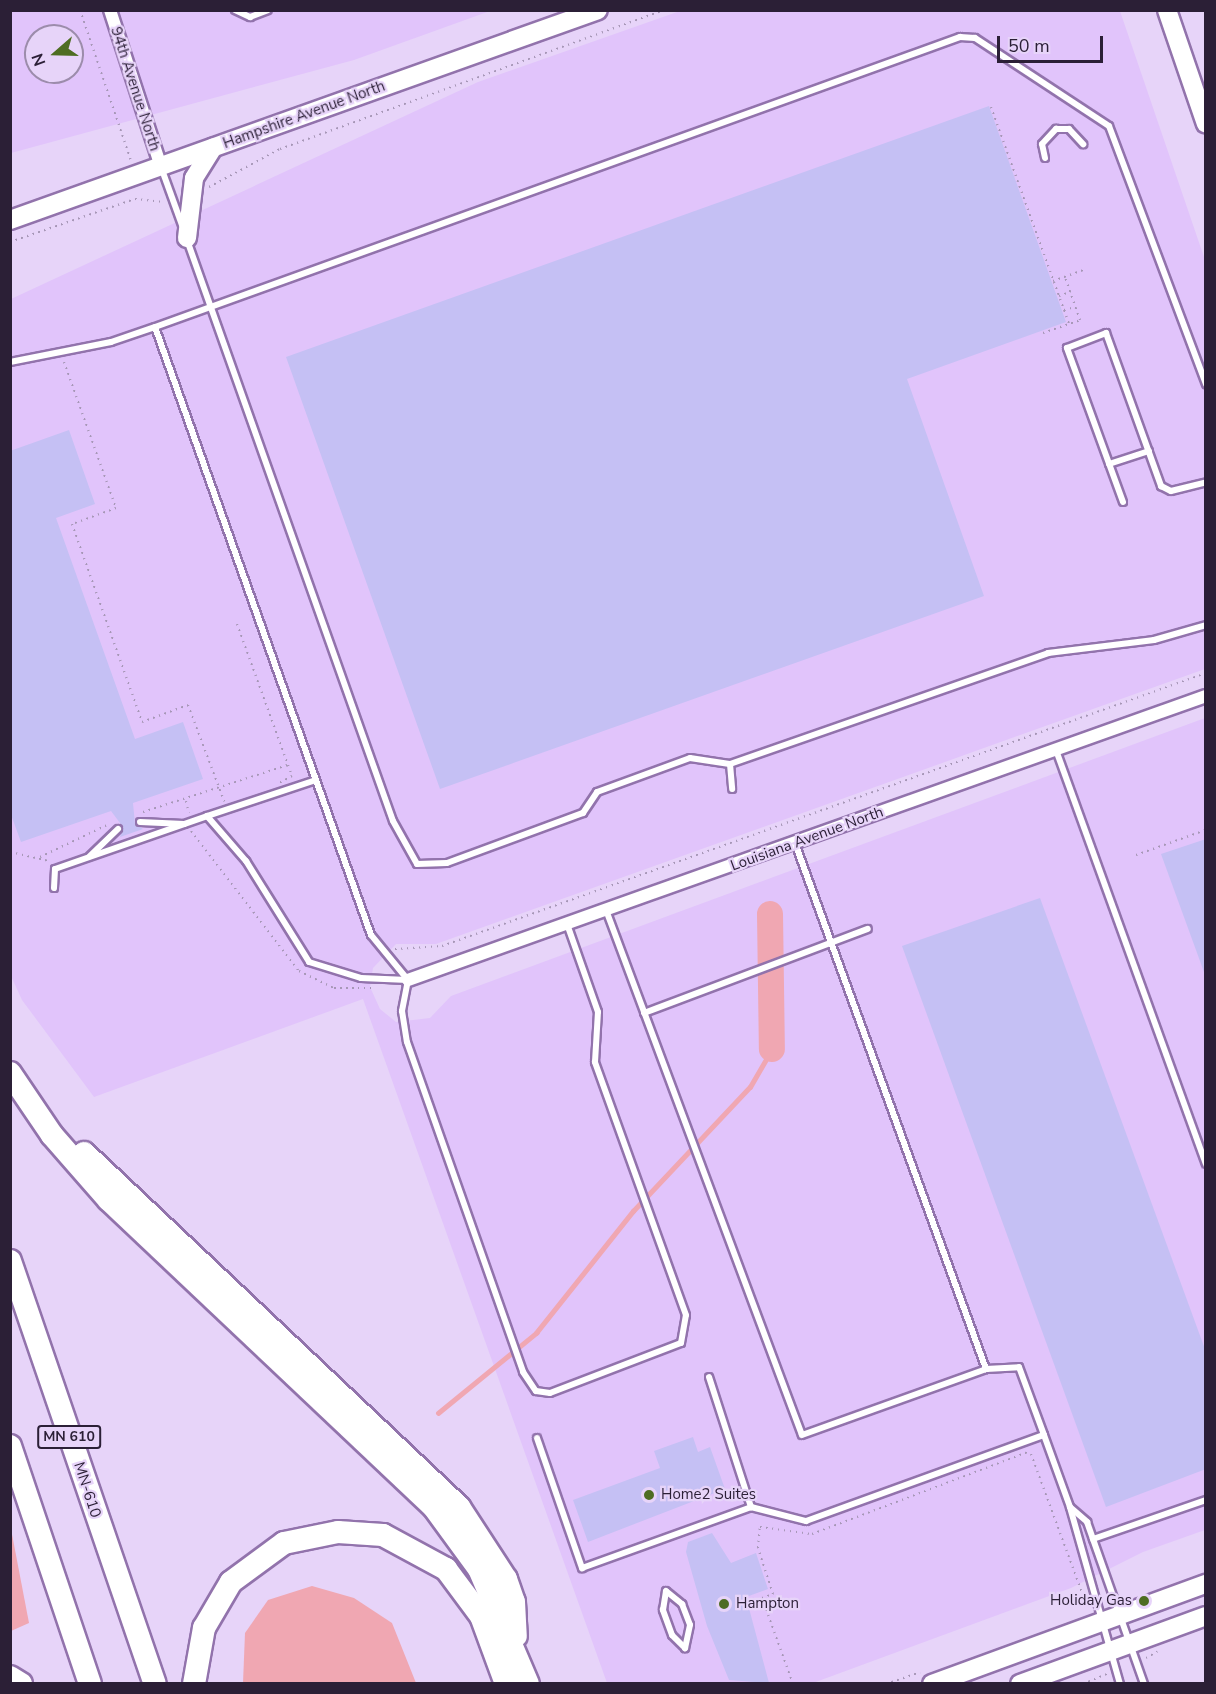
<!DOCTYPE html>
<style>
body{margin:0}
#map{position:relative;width:1216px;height:1694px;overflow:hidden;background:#e7d4f9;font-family:"Nunito Sans",sans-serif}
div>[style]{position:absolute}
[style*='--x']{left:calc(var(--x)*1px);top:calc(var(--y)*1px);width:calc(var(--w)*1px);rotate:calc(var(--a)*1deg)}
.built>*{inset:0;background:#e1c4fb}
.water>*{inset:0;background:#f0a7b2}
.stream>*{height:4.5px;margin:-2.25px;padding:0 2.25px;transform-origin:2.25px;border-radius:2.25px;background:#f0a7b2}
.river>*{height:26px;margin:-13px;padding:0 13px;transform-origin:13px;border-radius:13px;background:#f0a7b2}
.building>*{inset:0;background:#c5c0f4}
.path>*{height:2px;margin-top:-1px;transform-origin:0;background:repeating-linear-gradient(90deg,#a797b7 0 1.5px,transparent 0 6px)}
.roads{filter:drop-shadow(2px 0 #9273ac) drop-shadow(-2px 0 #9273ac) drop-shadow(0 2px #9273ac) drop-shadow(0 -2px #9273ac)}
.lane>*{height:6px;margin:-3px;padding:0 3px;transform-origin:3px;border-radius:3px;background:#fff}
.street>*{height:12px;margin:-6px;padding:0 6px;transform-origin:6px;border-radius:6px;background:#fff}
.secondary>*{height:18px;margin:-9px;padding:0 9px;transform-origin:9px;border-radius:9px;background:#fff}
.highway>*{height:22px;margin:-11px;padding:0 11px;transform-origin:11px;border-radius:11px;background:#fff}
.dots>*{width:16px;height:16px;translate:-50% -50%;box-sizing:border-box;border:3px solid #e7d4f9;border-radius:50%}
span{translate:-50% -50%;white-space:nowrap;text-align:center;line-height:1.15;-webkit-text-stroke:4.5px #e7d4f9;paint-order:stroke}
.shield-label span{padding:2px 4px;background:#e7d4f9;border:2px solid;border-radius:4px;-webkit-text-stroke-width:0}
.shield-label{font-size:14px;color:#2b1f36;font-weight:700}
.street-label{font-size:15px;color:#2b1f36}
.poi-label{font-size:15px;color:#2b1f36}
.left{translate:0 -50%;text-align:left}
.right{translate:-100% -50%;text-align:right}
.frame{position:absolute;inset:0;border:12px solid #2b1f36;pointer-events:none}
.north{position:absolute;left:24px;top:24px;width:60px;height:60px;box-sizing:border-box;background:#e7d4f9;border:2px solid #9c8cab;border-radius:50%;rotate:250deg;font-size:16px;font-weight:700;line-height:24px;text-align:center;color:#2b1f36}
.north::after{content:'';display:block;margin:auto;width:21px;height:27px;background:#4e6d22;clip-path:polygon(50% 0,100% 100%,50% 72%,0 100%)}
.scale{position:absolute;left:997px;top:36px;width:106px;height:27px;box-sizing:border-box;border:3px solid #2b1f36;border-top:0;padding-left:8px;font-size:18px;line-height:21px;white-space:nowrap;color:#2b1f36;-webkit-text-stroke:4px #e7d4f9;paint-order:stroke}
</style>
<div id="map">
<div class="built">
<i style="clip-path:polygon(evenodd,11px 11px,490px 11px,354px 60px,11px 153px,11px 11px,36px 36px,72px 36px,72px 72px,36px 72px,36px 36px)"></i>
<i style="clip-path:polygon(680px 11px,1120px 11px,1205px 260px,1205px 669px,436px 944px,396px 944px,373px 968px,370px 987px,380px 1009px,396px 1022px,430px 1018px,451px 996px,1205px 718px,1205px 1530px,1143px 1552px,1071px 1588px,813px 1683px,607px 1683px,363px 999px,94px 1097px,22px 1000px,11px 976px,11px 299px,478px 82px)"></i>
</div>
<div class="water">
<i style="clip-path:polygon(11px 1529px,29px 1623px,11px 1631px,10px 1631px)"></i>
<i style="clip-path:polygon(312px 1586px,354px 1598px,392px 1623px,416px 1683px,243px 1683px,245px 1633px,268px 1600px)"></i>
</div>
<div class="stream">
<i style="--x:438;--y:1413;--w:127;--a:-39.2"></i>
<i style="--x:536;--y:1333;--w:156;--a:-51.5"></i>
<i style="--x:633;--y:1211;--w:170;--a:-46.7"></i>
<i style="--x:750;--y:1087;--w:44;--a:-59.9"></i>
</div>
<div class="river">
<i style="--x:770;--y:914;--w:135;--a:89.2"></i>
</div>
<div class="building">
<i style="clip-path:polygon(989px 106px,1066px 322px,907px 379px,984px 596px,440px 789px,286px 357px)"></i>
<i style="clip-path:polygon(69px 430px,95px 504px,56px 518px,135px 739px,183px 722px,203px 779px,133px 803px,135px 824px,143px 829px,120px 837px,123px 827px,111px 811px,21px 842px,10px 812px,10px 451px)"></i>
<i style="clip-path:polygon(1206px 839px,1206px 972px,1204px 972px,1161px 854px)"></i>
<i style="clip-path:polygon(1040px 898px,1206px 1352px,1206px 1469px,1106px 1507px,902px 946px)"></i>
<i style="clip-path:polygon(693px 1437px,698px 1452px,710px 1447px,725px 1489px,588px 1542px,573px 1500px,660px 1468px,654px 1451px)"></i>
<i style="clip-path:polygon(712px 1533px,731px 1563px,756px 1553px,768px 1589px,746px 1597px,769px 1683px,729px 1680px,707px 1626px,686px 1552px,688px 1542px)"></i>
</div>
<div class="path">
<i style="--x:80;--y:10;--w:159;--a:71.3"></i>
<i style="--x:991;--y:107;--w:231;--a:70.2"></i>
<i style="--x:209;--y:187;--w:81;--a:-28.2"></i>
<i style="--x:280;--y:149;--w:407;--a:-19.9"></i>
<i style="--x:10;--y:242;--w:132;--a:-19"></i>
<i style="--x:135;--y:199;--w:29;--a:6"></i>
<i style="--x:1053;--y:281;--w:33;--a:-20"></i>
<i style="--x:1059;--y:296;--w:12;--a:-20"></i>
<i style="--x:1064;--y:310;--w:11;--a:-15"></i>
<i style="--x:1043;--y:333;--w:39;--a:-19"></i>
<i style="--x:1080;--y:320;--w:46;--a:-109.2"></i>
<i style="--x:64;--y:362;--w:155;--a:70.4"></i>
<i style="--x:116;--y:508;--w:47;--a:160"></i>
<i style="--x:72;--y:524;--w:210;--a:70.5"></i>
<i style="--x:142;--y:722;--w:49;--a:-20.3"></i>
<i style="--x:188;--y:705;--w:103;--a:69.4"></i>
<i style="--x:237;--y:624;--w:162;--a:70.1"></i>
<i style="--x:292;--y:776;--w:15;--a:152"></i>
<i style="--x:186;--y:801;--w:12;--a:76"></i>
<i style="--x:143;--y:812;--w:152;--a:-18"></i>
<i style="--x:191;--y:831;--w:177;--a:52.4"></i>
<i style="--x:299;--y:971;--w:39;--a:26"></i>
<i style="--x:334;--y:988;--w:40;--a:0"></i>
<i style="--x:10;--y:852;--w:40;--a:13"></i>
<i style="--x:1136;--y:855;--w:74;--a:-19.7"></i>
<i style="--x:40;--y:857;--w:74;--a:-25.5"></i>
<i style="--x:395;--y:949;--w:47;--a:-3.7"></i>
<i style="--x:442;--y:946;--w:811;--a:-19.66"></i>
<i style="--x:1031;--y:1454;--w:153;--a:69.8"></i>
<i style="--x:1146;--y:1658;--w:13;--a:-29"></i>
<i style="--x:793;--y:1684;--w:91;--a:-109.8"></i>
<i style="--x:762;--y:1598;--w:12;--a:-20"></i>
<i style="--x:773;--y:1594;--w:48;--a:-108.1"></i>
<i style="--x:758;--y:1548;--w:21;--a:-85"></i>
<i style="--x:760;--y:1527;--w:52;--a:7.7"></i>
<i style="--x:812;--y:1534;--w:233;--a:-20.8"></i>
<i style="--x:886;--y:1684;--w:36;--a:-19"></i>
<i style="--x:1083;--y:1684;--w:26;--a:-23"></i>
</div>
<div class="roads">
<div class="lane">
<i style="--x:235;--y:10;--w:17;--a:25"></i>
<i style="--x:250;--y:17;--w:19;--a:-21"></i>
<i style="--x:1045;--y:158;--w:14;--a:-102"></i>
<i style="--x:1042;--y:144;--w:21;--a:-47"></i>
<i style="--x:1056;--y:129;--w:13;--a:0"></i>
<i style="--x:1069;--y:129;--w:21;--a:47"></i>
<i style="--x:161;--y:167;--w:62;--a:70.1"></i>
<i style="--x:187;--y:240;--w:616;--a:70.48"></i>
<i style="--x:393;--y:821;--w:49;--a:60.8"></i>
<i style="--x:417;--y:864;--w:30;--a:-2"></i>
<i style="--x:447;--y:863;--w:145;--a:-20.2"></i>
<i style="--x:583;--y:813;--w:25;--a:-56"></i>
<i style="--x:597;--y:792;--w:99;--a:-20.1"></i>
<i style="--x:690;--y:758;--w:40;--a:8.5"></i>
<i style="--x:730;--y:764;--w:337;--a:-19.2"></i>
<i style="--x:1048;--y:653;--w:107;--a:-7"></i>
<i style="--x:1154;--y:640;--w:54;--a:-16.1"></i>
<i style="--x:10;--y:362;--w:103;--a:-11.2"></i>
<i style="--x:111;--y:342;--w:46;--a:-18.8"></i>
<i style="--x:1109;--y:464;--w:42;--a:-18"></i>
<i style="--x:1123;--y:502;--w:164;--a:-110"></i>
<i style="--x:1067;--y:348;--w:42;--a:-21"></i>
<i style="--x:1106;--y:333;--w:163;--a:70.2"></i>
<i style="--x:1161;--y:486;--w:11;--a:27"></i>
<i style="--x:1171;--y:491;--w:36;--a:-14"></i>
<i style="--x:1056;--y:750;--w:440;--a:70.1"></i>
<i style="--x:730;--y:764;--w:25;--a:85"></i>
<i style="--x:316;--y:780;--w:115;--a:161.7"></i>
<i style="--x:207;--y:816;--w:60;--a:49.1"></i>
<i style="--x:246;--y:861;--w:119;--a:58"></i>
<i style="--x:309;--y:962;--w:54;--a:17.1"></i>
<i style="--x:361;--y:978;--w:47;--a:2.4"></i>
<i style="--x:140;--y:822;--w:44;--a:2.6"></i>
<i style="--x:795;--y:843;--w:560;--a:70.04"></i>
<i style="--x:986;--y:1369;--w:33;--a:-3"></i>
<i style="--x:1019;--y:1367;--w:72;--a:69.8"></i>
<i style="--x:90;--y:856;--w:39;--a:-44"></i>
<i style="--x:54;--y:888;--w:19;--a:-87"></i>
<i style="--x:55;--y:869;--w:161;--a:-19.2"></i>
<i style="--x:606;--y:910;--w:560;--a:69.53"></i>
<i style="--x:802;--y:1435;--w:195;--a:-19.7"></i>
<i style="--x:408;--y:980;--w:58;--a:-129.4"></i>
<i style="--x:371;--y:935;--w:645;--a:-109.56"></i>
<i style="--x:155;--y:327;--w:856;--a:-19.81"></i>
<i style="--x:960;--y:37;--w:15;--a:4"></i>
<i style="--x:975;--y:38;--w:160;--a:33.3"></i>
<i style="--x:1109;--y:126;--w:276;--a:69.4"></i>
<i style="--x:408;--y:980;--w:32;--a:101"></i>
<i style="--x:402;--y:1011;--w:31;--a:81"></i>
<i style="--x:407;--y:1042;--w:350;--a:70.6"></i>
<i style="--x:523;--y:1372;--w:23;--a:56"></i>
<i style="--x:536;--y:1391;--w:14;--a:8"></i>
<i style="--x:550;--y:1393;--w:140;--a:-20.9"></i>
<i style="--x:681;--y:1343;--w:28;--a:-80"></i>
<i style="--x:686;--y:1315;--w:269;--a:-109.8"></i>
<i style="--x:595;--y:1062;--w:50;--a:-86.6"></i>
<i style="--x:598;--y:1012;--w:93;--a:-109.4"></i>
<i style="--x:644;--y:1013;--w:239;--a:-20.6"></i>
<i style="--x:709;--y:1377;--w:137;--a:72.1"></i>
<i style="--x:537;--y:1438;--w:138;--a:70.9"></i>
<i style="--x:582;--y:1568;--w:180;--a:-19.8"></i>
<i style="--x:751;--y:1507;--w:57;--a:14.3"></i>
<i style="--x:806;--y:1521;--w:253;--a:-19.9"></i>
<i style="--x:1044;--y:1435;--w:77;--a:70.1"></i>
<i style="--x:1093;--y:1539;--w:120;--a:-19"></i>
<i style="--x:666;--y:1591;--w:21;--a:39"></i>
<i style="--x:682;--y:1604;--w:22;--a:69"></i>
<i style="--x:690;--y:1625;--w:24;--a:102"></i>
<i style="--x:685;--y:1648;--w:18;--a:-135"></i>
<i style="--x:672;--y:1635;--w:27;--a:-110"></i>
<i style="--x:663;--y:1610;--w:19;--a:-81"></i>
<i style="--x:1120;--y:1684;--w:184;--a:-105.8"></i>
<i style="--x:1070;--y:1507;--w:23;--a:41"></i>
<i style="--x:1087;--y:1522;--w:172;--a:70.6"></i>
</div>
<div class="street">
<i style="--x:110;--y:10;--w:165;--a:72"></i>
<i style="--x:408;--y:980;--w:847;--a:-19.59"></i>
</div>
<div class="secondary">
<i style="--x:1167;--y:10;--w:120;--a:71.1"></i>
<i style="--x:10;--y:220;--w:624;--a:-19.65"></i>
<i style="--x:187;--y:238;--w:60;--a:-83.3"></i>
<i style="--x:194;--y:178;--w:36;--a:-58"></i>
<i style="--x:932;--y:1684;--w:292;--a:-20.1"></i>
<i style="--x:1020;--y:1684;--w:198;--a:-20.1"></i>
</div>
<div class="highway">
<i style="--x:10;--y:1073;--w:75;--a:55.9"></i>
<i style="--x:52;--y:1135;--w:86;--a:48.8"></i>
<i style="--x:109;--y:1200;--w:446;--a:43.4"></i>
<i style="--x:433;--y:1506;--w:78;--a:53.9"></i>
<i style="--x:479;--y:1569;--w:125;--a:66.9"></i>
<i style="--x:84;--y:1153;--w:516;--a:43.35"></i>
<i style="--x:459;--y:1507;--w:86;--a:56.9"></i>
<i style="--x:506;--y:1579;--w:24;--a:71"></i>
<i style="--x:514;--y:1602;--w:34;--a:87"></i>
<i style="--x:10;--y:1261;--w:447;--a:71.1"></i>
<i style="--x:10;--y:1446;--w:251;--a:71.4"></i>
<i style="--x:10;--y:1677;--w:13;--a:32"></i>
<i style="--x:194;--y:1684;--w:57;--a:-79.9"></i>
<i style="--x:204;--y:1628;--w:53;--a:-59.6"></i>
<i style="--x:231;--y:1582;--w:66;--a:-36.3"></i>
<i style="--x:284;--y:1543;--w:55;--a:-11.5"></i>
<i style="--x:338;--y:1532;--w:45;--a:3.8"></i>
<i style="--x:383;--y:1535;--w:72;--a:28.4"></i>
<i style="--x:446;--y:1569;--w:59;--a:53.3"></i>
<i style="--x:481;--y:1616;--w:72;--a:69.8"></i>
</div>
</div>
<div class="dots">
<i style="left:649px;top:1495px;background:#4e6d22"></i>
<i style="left:1144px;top:1601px;background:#4e6d22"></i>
<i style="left:724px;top:1604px;background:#4e6d22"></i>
</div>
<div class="shield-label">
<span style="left:69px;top:1437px">MN 610</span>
</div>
<div class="street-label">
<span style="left:135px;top:89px;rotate:72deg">94th Avenue North</span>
<span style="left:304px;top:115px;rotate:-20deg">Hampshire Avenue North</span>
<span style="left:807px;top:839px;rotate:-20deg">Louisiana Avenue North</span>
<span style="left:87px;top:1490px;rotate:72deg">MN-610</span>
</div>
<div class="poi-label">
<span class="left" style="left:661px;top:1495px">Home2 Suites</span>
<span class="right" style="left:1132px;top:1601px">Holiday Gas</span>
<span class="left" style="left:736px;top:1604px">Hampton</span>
</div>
<div class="frame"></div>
<div class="north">N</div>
<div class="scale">50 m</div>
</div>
